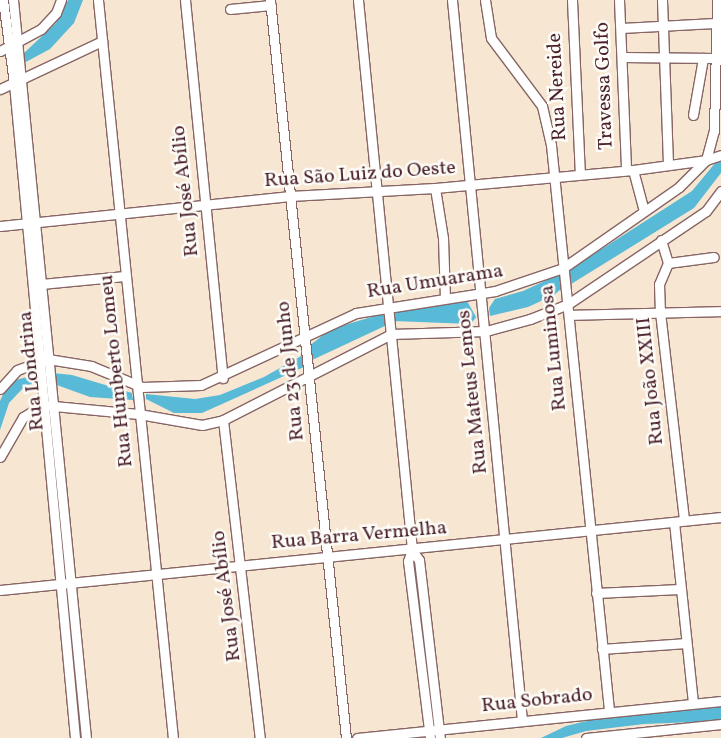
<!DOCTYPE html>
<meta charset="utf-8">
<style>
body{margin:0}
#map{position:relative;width:721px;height:738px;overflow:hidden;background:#f7e6d1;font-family:Vollkorn,serif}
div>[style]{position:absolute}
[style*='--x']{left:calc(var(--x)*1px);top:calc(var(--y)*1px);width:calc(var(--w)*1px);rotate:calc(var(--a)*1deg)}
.water>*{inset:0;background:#58bad7}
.roads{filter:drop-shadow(1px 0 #876565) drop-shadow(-1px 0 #876565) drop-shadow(0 1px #876565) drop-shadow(0 -1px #876565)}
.minor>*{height:9px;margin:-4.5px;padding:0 4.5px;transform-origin:4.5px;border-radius:4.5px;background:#fff}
span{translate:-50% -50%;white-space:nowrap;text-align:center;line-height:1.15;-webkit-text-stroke:5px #fdfcf7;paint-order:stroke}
.street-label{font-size:20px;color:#4a1f2b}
</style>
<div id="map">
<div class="water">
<i style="clip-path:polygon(68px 0,83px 0,74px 23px,50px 49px,24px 63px,23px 54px,56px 23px)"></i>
<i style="clip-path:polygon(721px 156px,721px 173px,694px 208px,568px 286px,566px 272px,692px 191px)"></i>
<i style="clip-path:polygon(560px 274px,561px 289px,554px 295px,528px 307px,490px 316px,489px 308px,495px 299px,523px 291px)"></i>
<i style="clip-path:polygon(467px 301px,476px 317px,471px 324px,393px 321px,391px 312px)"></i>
<i style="clip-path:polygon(385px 313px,387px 325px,310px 361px,309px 346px,331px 329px)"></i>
<i style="clip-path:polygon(303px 355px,304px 367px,202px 413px,174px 413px,146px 399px,146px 394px,195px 399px,220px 395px,264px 377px)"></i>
<i style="clip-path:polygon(53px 373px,72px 375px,132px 393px,133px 400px,90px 397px,54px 384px)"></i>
<i style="clip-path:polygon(38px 374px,39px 383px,26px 385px,9px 403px,0 430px,0 401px,5px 390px,12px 381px)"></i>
<i style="clip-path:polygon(721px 706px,721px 721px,644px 724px,586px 731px,562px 738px,541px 738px,566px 726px,599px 718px)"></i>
</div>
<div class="roads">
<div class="minor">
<i style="--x:3;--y:0;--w:85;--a:82.5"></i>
<i style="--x:14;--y:84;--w:657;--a:84.67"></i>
<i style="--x:13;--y:0;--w:742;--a:84.35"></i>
<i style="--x:98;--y:0;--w:742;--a:84.2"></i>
<i style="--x:185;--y:0;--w:380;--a:84.3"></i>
<i style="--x:270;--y:0;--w:742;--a:84.12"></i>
<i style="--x:358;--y:0;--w:553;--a:84.39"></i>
<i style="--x:412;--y:550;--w:12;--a:110"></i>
<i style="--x:408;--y:561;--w:178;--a:82.9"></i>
<i style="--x:452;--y:0;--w:723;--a:84.45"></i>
<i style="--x:485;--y:0;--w:38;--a:81"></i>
<i style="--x:491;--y:38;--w:85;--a:53.1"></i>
<i style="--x:542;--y:106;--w:40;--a:77"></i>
<i style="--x:551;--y:145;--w:568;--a:84.14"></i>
<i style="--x:572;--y:0;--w:173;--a:87.4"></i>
<i style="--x:619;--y:0;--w:170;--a:87.6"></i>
<i style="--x:662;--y:0;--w:164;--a:87.9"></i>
<i style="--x:230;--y:9;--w:41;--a:-5.6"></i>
<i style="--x:621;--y:28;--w:94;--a:-3"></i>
<i style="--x:0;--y:51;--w:47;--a:-28.2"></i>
<i style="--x:41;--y:29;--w:22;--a:-47"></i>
<i style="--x:56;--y:13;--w:14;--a:-69"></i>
<i style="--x:622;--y:57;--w:92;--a:0.6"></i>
<i style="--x:0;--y:89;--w:113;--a:-25.2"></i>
<i style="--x:693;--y:115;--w:58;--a:-80"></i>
<i style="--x:633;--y:170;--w:42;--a:75"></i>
<i style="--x:435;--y:188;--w:51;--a:80.9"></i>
<i style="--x:443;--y:238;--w:59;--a:88.1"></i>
<i style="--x:0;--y:226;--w:292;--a:-5.9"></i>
<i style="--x:290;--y:196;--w:145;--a:-3.2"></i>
<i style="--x:435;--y:188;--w:199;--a:-5.2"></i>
<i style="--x:633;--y:170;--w:74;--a:-7.8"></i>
<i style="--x:706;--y:160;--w:16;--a:-18"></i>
<i style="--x:661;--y:240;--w:24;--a:73"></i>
<i style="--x:668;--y:263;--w:23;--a:113"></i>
<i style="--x:659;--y:284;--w:28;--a:88"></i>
<i style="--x:660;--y:312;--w:209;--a:83.4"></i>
<i style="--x:668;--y:263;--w:46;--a:-7.4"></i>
<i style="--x:41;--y:284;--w:84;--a:-5.4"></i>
<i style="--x:570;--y:315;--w:151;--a:-1.5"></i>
<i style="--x:0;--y:389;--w:25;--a:-48"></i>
<i style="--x:17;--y:370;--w:33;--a:-20"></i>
<i style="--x:48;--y:359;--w:44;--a:9.2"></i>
<i style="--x:91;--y:366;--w:55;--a:22.4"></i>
<i style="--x:142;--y:387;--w:59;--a:-1.9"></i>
<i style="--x:201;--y:385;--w:171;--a:-24.9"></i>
<i style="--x:356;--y:313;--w:141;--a:-9"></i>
<i style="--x:495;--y:291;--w:72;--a:-18.7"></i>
<i style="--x:563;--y:268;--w:141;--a:-34.9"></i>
<i style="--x:679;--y:187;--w:38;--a:-45"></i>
<i style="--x:706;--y:160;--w:30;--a:-75"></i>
<i style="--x:714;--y:131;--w:131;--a:-88.7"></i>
<i style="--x:223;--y:420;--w:320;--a:83.4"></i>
<i style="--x:0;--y:457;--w:46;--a:-60.1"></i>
<i style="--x:23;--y:417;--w:23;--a:-31"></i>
<i style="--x:43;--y:405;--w:96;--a:5.4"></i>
<i style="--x:139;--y:414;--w:64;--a:9.9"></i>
<i style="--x:202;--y:425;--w:22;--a:-13"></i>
<i style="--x:223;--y:420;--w:189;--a:-27.1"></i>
<i style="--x:391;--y:334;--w:95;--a:-1.8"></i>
<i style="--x:486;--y:331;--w:46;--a:-15.3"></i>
<i style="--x:530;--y:319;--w:41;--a:-21.5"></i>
<i style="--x:568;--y:304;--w:166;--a:-34"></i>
<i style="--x:706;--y:211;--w:25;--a:-53"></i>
<i style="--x:674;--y:522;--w:182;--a:84"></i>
<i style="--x:412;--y:550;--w:12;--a:55"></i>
<i style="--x:419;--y:560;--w:179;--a:83.3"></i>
<i style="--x:0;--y:590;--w:725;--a:-5.78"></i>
<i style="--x:596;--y:593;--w:84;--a:-2.7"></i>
<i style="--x:602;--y:649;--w:84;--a:-4.1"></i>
<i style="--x:357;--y:738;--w:366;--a:-5.8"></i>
<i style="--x:586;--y:738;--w:136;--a:-5.9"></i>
</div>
</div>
<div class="street-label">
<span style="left:605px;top:86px;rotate:-92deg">Travessa Golfo</span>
<span style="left:558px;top:87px;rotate:-93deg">Rua Nereide</span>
<span style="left:360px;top:175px;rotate:-4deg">Rua São Luiz do Oeste</span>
<span style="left:186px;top:191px;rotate:-96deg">Rua José Abílio</span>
<span style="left:435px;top:282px;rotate:-9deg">Rua Umuarama</span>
<span style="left:554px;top:348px;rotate:-96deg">Rua Luminosa</span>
<span style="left:32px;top:371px;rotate:-96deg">Rua Londrina</span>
<span style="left:117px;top:371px;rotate:-96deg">Rua Humberto Lomeu</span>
<span style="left:291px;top:371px;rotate:-96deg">Rua 23 de Junho</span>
<span style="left:651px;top:381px;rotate:-96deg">Rua João XXIII</span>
<span style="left:473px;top:392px;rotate:-96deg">Rua Mateus Lemos</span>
<span style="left:359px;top:536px;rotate:-5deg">Rua Barra Vermelha</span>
<span style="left:227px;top:596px;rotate:-97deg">Rua José Abílio</span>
<span style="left:537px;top:701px;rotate:-6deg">Rua Sobrado</span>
</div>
</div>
